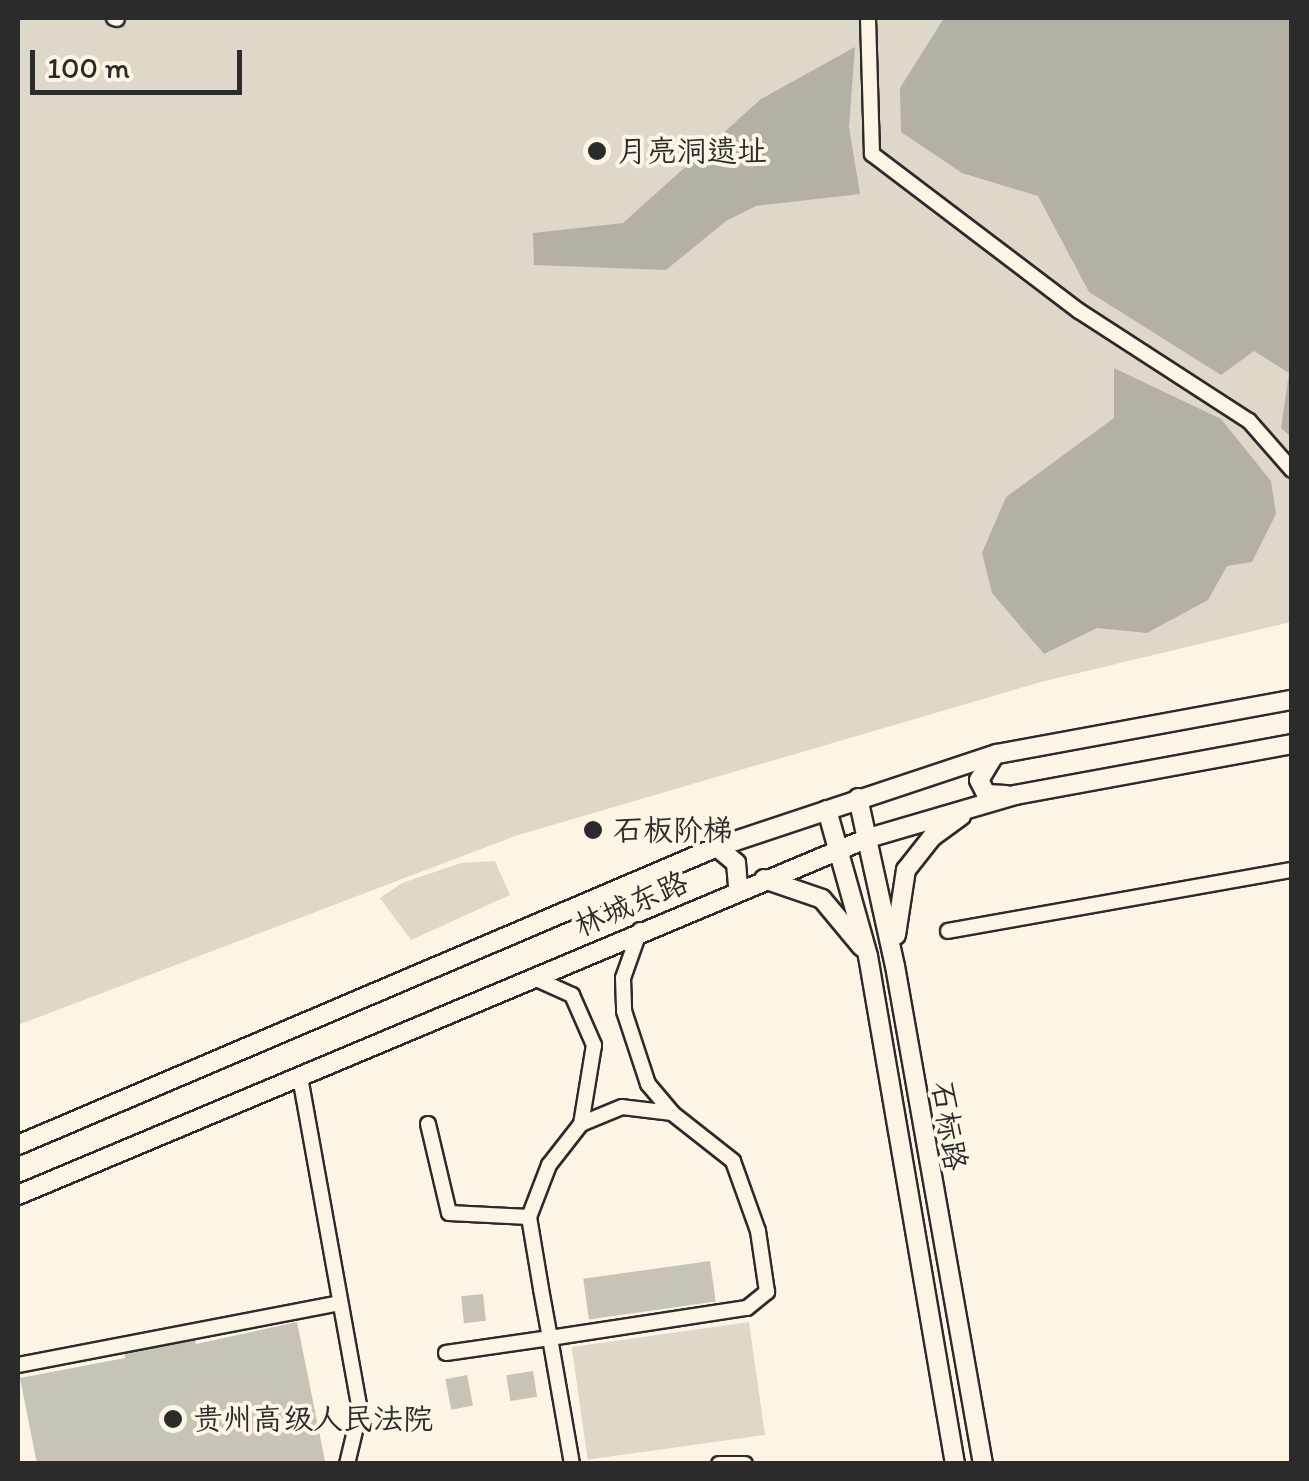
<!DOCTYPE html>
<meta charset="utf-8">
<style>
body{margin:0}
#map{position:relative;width:1309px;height:1481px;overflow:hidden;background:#fcf5e5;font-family:Itim,"LXGW WenKai TC",sans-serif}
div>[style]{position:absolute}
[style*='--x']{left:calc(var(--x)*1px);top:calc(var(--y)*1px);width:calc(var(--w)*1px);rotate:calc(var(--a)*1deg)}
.green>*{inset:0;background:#ded8ca;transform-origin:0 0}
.water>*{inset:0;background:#b4b0a5}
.building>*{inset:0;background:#c8c3b7;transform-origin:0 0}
.roads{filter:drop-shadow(2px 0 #2b2b2b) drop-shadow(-2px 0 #2b2b2b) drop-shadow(0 2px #2b2b2b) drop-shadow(0 -2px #2b2b2b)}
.minor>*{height:14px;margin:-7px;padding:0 7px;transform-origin:7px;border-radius:7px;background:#fcf5e5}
.major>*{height:18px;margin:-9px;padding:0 9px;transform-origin:9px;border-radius:9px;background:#fcf5e5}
.dots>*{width:28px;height:28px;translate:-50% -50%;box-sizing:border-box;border:5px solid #fcf5e5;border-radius:50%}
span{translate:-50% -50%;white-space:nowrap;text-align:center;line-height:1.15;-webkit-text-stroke:8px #fcf5e5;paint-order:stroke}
.poi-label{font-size:30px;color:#2b2b2b}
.left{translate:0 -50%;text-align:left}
.street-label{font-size:30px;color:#2b2b2b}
.frame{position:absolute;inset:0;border:20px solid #2b2b2b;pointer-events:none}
.scale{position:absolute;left:30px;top:50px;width:212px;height:45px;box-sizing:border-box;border:5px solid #2b2b2b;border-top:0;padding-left:12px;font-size:30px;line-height:35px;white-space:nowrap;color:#2b2b2b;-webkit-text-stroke:8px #fcf5e5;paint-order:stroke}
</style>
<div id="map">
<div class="green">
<i style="clip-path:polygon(18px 18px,1291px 18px,1291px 622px,1041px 682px,515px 836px,18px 1025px)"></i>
<i style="clip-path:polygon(495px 861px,510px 895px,411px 940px,380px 898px,402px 883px,461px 863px)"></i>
<i style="left:749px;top:1322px;width:114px;height:179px;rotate:82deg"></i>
</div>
<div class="water">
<i style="clip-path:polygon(944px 18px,1291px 18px,1291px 437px,1281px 428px,1289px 373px,1254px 351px,1221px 375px,1089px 292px,1038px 196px,962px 173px,901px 132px,900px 88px)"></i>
<i style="clip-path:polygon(855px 47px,849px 127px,860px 194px,756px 206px,726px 221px,666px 270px,534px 265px,533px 233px,623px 223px,761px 99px)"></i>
<i style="clip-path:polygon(1114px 368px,1221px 419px,1271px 481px,1276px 514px,1252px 562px,1227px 566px,1208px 600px,1147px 633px,1097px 628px,1044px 654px,992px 593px,982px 553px,1006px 497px,1114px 418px)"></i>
</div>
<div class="building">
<i style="left:710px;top:1261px;width:41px;height:128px;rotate:82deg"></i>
<i style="left:483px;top:1294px;width:27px;height:22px;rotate:84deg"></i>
<i style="clip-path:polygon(297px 1322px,325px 1461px,37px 1464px,20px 1378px,125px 1358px,124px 1342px,193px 1329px,196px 1344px)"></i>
<i style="left:533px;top:1371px;width:26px;height:27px;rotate:81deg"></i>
<i style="left:467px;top:1375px;width:31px;height:22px;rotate:79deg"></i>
</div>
<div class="roads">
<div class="minor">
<i style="--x:114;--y:18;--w:3;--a:18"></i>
<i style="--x:868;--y:18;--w:136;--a:88.3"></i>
<i style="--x:872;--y:154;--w:260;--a:37.2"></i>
<i style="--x:1079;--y:311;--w:202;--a:32.9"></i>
<i style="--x:1249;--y:421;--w:65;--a:48.7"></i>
<i style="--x:640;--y:930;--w:51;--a:109.5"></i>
<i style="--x:623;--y:978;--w:33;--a:88"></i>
<i style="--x:624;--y:1011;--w:77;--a:71.8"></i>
<i style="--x:648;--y:1084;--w:38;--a:50"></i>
<i style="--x:948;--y:931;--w:349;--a:-10.1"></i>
<i style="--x:532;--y:977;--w:44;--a:24.2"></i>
<i style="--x:572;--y:995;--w:55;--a:66.3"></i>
<i style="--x:594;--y:1045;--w:80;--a:99.3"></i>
<i style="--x:300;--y:1077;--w:338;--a:79.8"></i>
<i style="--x:360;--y:1410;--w:56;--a:103.5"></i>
<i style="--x:428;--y:1124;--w:91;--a:76.7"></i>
<i style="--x:449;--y:1213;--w:80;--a:2.9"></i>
<i style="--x:446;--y:1353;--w:105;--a:-8.2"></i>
<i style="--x:550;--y:1338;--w:199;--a:-8.7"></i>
<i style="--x:747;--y:1308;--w:26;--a:-39"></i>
<i style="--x:767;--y:1292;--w:62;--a:-98.4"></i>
<i style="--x:758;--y:1231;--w:74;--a:-109.7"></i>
<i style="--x:733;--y:1161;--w:78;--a:-141.8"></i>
<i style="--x:672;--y:1113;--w:50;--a:-173.2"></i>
<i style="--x:622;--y:1107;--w:44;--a:157.5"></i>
<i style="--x:581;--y:1124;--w:52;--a:128"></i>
<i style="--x:549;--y:1165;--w:56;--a:111"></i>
<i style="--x:529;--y:1217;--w:73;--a:80.5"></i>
<i style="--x:541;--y:1289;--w:50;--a:79.6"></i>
<i style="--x:550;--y:1338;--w:128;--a:80.1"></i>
<i style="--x:18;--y:1365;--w:327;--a:-10.9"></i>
<i style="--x:719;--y:1464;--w:26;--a:0"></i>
</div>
<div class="major">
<i style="--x:993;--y:757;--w:27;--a:121"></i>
<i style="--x:979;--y:780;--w:16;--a:63"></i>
<i style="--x:986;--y:794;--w:20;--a:3"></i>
<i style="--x:858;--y:798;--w:172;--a:77.6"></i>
<i style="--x:895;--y:966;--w:506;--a:79.98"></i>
<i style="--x:827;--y:810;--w:152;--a:74.3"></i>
<i style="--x:868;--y:956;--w:515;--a:80.28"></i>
<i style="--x:717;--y:847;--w:25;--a:40"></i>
<i style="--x:736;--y:863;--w:24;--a:85"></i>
<i style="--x:764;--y:879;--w:61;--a:19"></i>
<i style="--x:822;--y:899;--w:62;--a:50.2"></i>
<i style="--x:896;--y:935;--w:66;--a:-81.3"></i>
<i style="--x:906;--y:870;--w:42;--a:-51.8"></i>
<i style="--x:932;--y:837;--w:36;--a:-36"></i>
<i style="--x:18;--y:1145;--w:760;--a:-23.09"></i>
<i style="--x:717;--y:847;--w:295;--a:-18.4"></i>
<i style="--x:997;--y:754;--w:300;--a:-10.4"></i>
<i style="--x:18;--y:1195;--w:922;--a:-22.78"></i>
<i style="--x:868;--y:838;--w:153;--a:-16.3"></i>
<i style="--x:1015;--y:795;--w:282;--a:-10.4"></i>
</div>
</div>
<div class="dots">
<i style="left:597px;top:151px;background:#2b2b2b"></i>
<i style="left:593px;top:830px;background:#2b2b2b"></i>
<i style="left:173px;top:1419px;background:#2b2b2b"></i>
</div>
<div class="poi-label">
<span class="left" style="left:617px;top:151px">月亮洞遗址</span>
<span class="left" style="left:613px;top:830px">石板阶梯</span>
<span class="left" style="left:193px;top:1419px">贵州高级人民法院</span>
</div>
<div class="street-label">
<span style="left:631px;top:904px;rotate:-23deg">林城东路</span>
<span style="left:949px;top:1126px;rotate:81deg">石标路</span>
</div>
<div class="frame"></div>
<div class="scale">100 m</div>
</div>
